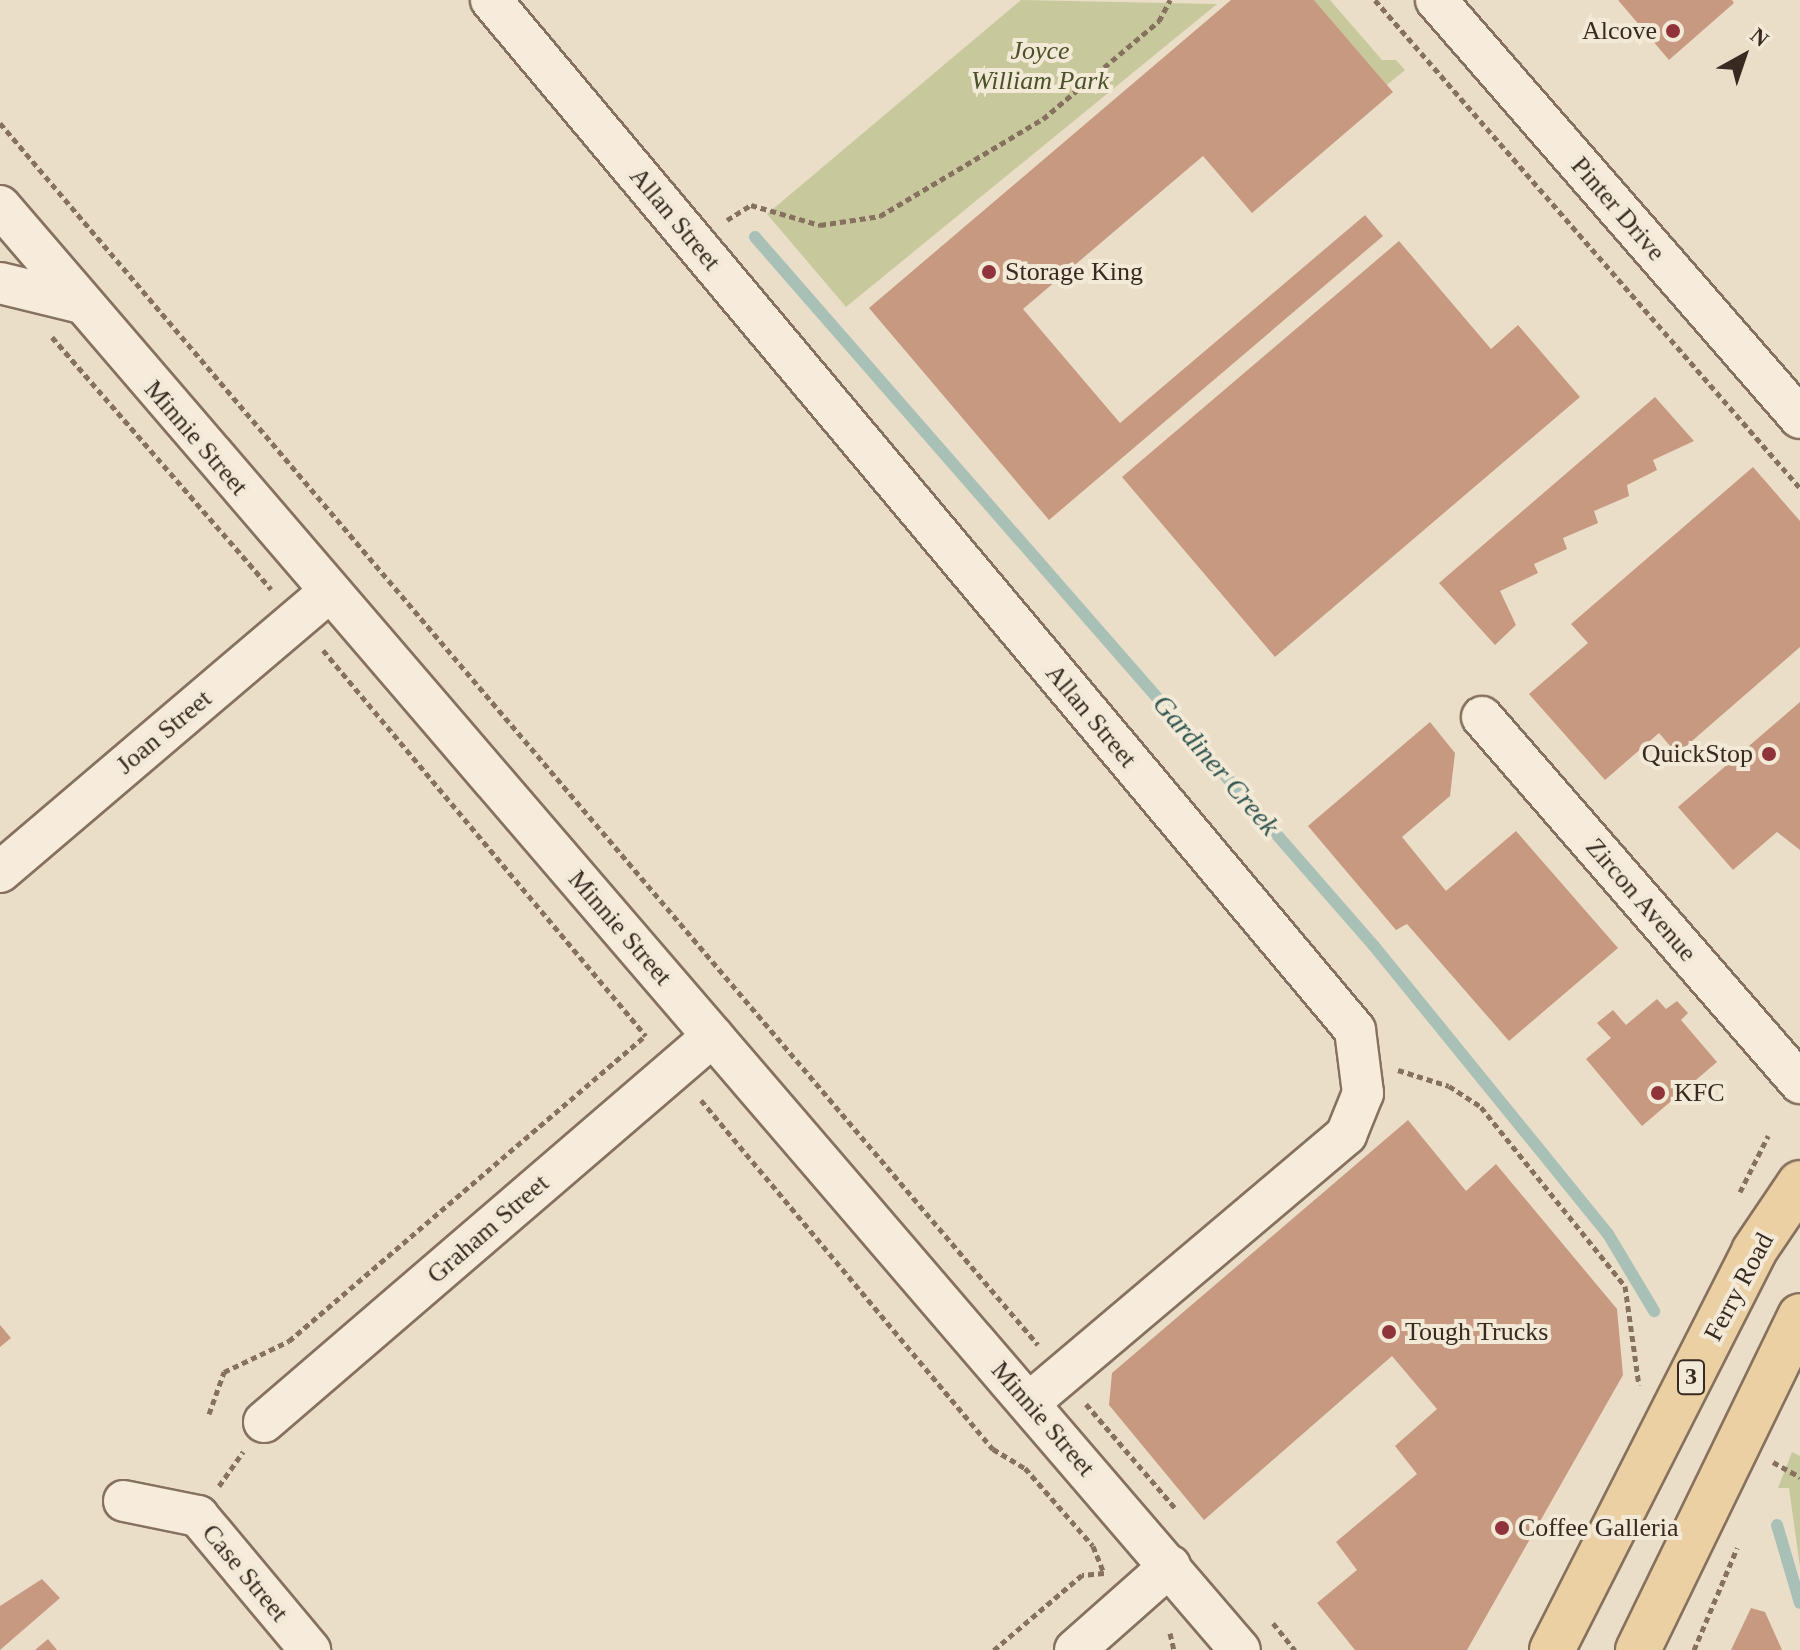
<!DOCTYPE html>
<style>
body{margin:0}
#map{position:relative;width:1800px;height:1650px;overflow:hidden;background:#ebdec8;font-family:"Times New Roman",serif}
div>[style]{position:absolute}
[style*='--x']{left:calc(var(--x)*1px);top:calc(var(--y)*1px);width:calc(var(--w)*1px);rotate:calc(var(--a)*1deg)}
.green>*{inset:0;background:#c7c99c}
.stream>*{height:12px;margin:-6px;padding:0 6px;transform-origin:6px;border-radius:6px;background:#a9c0b7}
.building>*{inset:0;background:#c79981}
.path>*{height:5px;margin-top:-2.5px;transform-origin:0;background:repeating-linear-gradient(90deg,#86715e 0 6px,transparent 0 10px)}
.roads{filter:drop-shadow(2px 0 #86715e) drop-shadow(-2px 0 #86715e) drop-shadow(0 2px #86715e) drop-shadow(0 -2px #86715e)}
.minor>*{height:40px;margin:-20px;padding:0 20px;transform-origin:20px;border-radius:20px;background:#f7ecdb}
.primary>*{height:44px;margin:-22px;padding:0 22px;transform-origin:22px;border-radius:22px;background:#ebd0a3}
.dots>*{width:22px;height:22px;translate:-50% -50%;box-sizing:border-box;border:4px solid #f3e9d7;border-radius:50%}
span{translate:-50% -50%;white-space:nowrap;text-align:center;line-height:1.15;-webkit-text-stroke:8px #f3e9d7;paint-order:stroke}
.shield-label span{padding:2px 6px;background:#f3e9d7;border:2px solid;border-radius:6px;-webkit-text-stroke-width:0}
.shield-label{font-size:24px;color:#382a21;font-weight:700}
.poi-label{font-size:26px;color:#382a21}
.right{translate:-100% -50%;text-align:right}
.left{translate:0 -50%;text-align:left}
.park-label{font-size:26px;color:#4b5229;font-style:italic}
.street-label{font-size:26px;color:#382a21}
.water-label{font-size:28px;color:#315651;font-style:italic}
.north{position:absolute;left:1704px;top:16px;width:80px;height:80px;-webkit-text-stroke:6px #f3e9d7;paint-order:stroke;rotate:40deg;font-size:22px;font-weight:700;line-height:32px;text-align:center;color:#382a21}
.north::after{content:'';display:block;margin:auto;width:28px;height:36px;background:#382a21;clip-path:polygon(50% 0,100% 100%,50% 72%,0 100%)}
</style>
<div id="map">
<div class="green">
<i style="clip-path:polygon(1021px 0,1217px 4px,846px 307px,767px 214px)"></i>
<i style="clip-path:polygon(1314px 0,1330px 0,1382px 60px,1396px 60px,1405px 70px,1387px 85px)"></i>
<i style="clip-path:polygon(1792px 1452px,1800px 1456px,1800px 1567px,1789px 1488px,1778px 1488px)"></i>
</div>
<div class="stream">
<i style="--x:755;--y:237;--w:941;--a:48.88"></i>
<i style="--x:1374;--y:946;--w:371;--a:50.9"></i>
<i style="--x:1608;--y:1234;--w:90;--a:59.1"></i>
<i style="--x:1777;--y:1525;--w:81;--a:73.6"></i>
</div>
<div class="building">
<i style="clip-path:polygon(1231px 0,1314px 0,1393px 92px,1252px 213px,1203px 156px,1023px 309px,1120px 423px,1365px 215px,1383px 236px,1049px 520px,869px 308px)"></i>
<i style="clip-path:polygon(1618px 0,1732px 0,1734px 3px,1669px 60px)"></i>
<i style="clip-path:polygon(1399px 241px,1491px 349px,1518px 325px,1580px 397px,1275px 657px,1122px 477px)"></i>
<i style="clip-path:polygon(1655px 397px,1694px 441px,1653px 460px,1657px 470px,1627px 485px,1629px 496px,1594px 511px,1598px 523px,1563px 538px,1567px 549px,1534px 564px,1538px 573px,1500px 591px,1516px 625px,1495px 645px,1439px 583px)"></i>
<i style="clip-path:polygon(1753px 467px,1800px 521px,1800px 647px,1677px 754px,1659px 733px,1605px 780px,1529px 694px,1588px 643px,1571px 624px)"></i>
<i style="clip-path:polygon(1800px 702px,1800px 850px,1777px 832px,1733px 870px,1678px 807px)"></i>
<i style="clip-path:polygon(1430px 722px,1455px 753px,1450px 796px,1402px 837px,1446px 891px,1516px 831px,1618px 948px,1509px 1041px,1407px 924px,1396px 930px,1308px 826px)"></i>
<i style="clip-path:polygon(1657px 999px,1666px 1009px,1677px 1001px,1688px 1013px,1681px 1020px,1717px 1062px,1642px 1126px,1586px 1059px,1611px 1038px,1597px 1023px,1613px 1010px,1626px 1025px)"></i>
<i style="clip-path:polygon(1408px 1120px,1466px 1191px,1496px 1164px,1617px 1309px,1623px 1375px,1467px 1650px,1355px 1650px,1317px 1603px,1357px 1570px,1336px 1542px,1417px 1474px,1395px 1446px,1437px 1409px,1392px 1356px,1204px 1520px,1109px 1405px,1112px 1373px)"></i>
<i style="clip-path:polygon(0 1325px,11px 1338px,0 1347px)"></i>
<i style="clip-path:polygon(42px 1579px,60px 1598px,0 1650px,0 1606px)"></i>
<i style="clip-path:polygon(1751px 1608px,1765px 1612px,1782px 1650px,1731px 1650px)"></i>
<i style="clip-path:polygon(48px 1639px,57px 1650px,35px 1650px)"></i>
</div>
<div class="path">
<i style="--x:1375;--y:0;--w:647;--a:48.95"></i>
<i style="--x:0;--y:123;--w:1603;--a:49.65"></i>
<i style="--x:727;--y:220;--w:28;--a:-32"></i>
<i style="--x:751;--y:205;--w:72;--a:16.2"></i>
<i style="--x:820;--y:225;--w:61;--a:-8.5"></i>
<i style="--x:880;--y:216;--w:190;--a:-30.8"></i>
<i style="--x:1043;--y:119;--w:152;--a:-40.2"></i>
<i style="--x:1159;--y:21;--w:24;--a:-62"></i>
<i style="--x:52;--y:337;--w:334;--a:49"></i>
<i style="--x:323;--y:650;--w:503;--a:50.08"></i>
<i style="--x:1398;--y:1070;--w:53;--a:17.4"></i>
<i style="--x:1449;--y:1086;--w:38;--a:33"></i>
<i style="--x:1481;--y:1107;--w:230;--a:51.2"></i>
<i style="--x:1625;--y:1286;--w:100;--a:82"></i>
<i style="--x:701;--y:1100;--w:455;--a:50.1"></i>
<i style="--x:993;--y:1449;--w:37;--a:31"></i>
<i style="--x:1025;--y:1468;--w:103;--a:48.9"></i>
<i style="--x:1093;--y:1546;--w:29;--a:68"></i>
<i style="--x:1104;--y:1573;--w:22;--a:175"></i>
<i style="--x:1082;--y:1575;--w:116;--a:139.6"></i>
<i style="--x:1740;--y:1192;--w:63;--a:-63.4"></i>
<i style="--x:1086;--y:1404;--w:138;--a:49.4"></i>
<i style="--x:209;--y:1414;--w:45;--a:-70.3"></i>
<i style="--x:224;--y:1372;--w:72;--a:-25.5"></i>
<i style="--x:289;--y:1341;--w:469;--a:-40.6"></i>
<i style="--x:1773;--y:1462;--w:31;--a:29"></i>
<i style="--x:219;--y:1486;--w:42;--a:-54.8"></i>
<i style="--x:1273;--y:1623;--w:35;--a:51"></i>
<i style="--x:1170;--y:1633;--w:17;--a:77"></i>
<i style="--x:1694;--y:1650;--w:111;--a:-67.1"></i>
</div>
<div class="roads">
<div class="minor">
<i style="--x:491;--y:0;--w:1344;--a:50.01"></i>
<i style="--x:1355;--y:1030;--w:64;--a:82.8"></i>
<i style="--x:1363;--y:1093;--w:45;--a:112"></i>
<i style="--x:1346;--y:1135;--w:415;--a:139.8"></i>
<i style="--x:1436;--y:0;--w:554;--a:48.95"></i>
<i style="--x:0;--y:206;--w:1903;--a:49.35"></i>
<i style="--x:0;--y:283;--w:80;--a:13.7"></i>
<i style="--x:1482;--y:717;--w:485;--a:49"></i>
<i style="--x:0;--y:872;--w:431;--a:-40.4"></i>
<i style="--x:264;--y:1422;--w:592;--a:-40.69"></i>
<i style="--x:124;--y:1501;--w:76;--a:11.5"></i>
<i style="--x:198;--y:1516;--w:175;--a:50.1"></i>
<i style="--x:1075;--y:1650;--w:127;--a:-41.5"></i>
</div>
<div class="primary">
<i style="--x:1552;--y:1650;--w:447;--a:-63.1"></i>
<i style="--x:1754;--y:1251;--w:82;--a:-55.9"></i>
<i style="--x:1638;--y:1650;--w:371;--a:-64.1"></i>
</div>
</div>
<div class="dots">
<i style="left:1673px;top:31px;background:#91333a"></i>
<i style="left:989px;top:272px;background:#91333a"></i>
<i style="left:1769px;top:754px;background:#91333a"></i>
<i style="left:1658px;top:1093px;background:#91333a"></i>
<i style="left:1389px;top:1332px;background:#91333a"></i>
<i style="left:1502px;top:1528px;background:#91333a"></i>
</div>
<div class="shield-label">
<span style="left:1691px;top:1377px">3</span>
</div>
<div class="poi-label">
<span class="right" style="left:1657px;top:31px">Alcove</span>
<span class="left" style="left:1005px;top:272px">Storage King</span>
<span class="right" style="left:1753px;top:754px">QuickStop</span>
<span class="left" style="left:1674px;top:1093px">KFC</span>
<span class="left" style="left:1405px;top:1332px">Tough Trucks</span>
<span class="left" style="left:1518px;top:1528px">Coffee Galleria</span>
</div>
<div class="park-label">
<span style="left:1040px;top:66px">Joyce<br>William Park</span>
</div>
<div class="street-label">
<span style="left:1618px;top:209px;rotate:49deg">Pinter Drive</span>
<span style="left:675px;top:219px;rotate:50deg">Allan Street</span>
<span style="left:196px;top:438px;rotate:49deg">Minnie Street</span>
<span style="left:1091px;top:716px;rotate:50deg">Allan Street</span>
<span style="left:164px;top:732px;rotate:-40deg">Joan Street</span>
<span style="left:1641px;top:900px;rotate:49deg">Zircon Avenue</span>
<span style="left:620px;top:928px;rotate:49deg">Minnie Street</span>
<span style="left:488px;top:1229px;rotate:-41deg">Graham Street</span>
<span style="left:1739px;top:1287px;rotate:-62deg">Ferry Road</span>
<span style="left:1043px;top:1419px;rotate:49deg">Minnie Street</span>
<span style="left:245px;top:1573px;rotate:50deg">Case Street</span>
</div>
<div class="water-label">
<span style="left:1216px;top:765px;rotate:49deg">Gardiner Creek</span>
</div>
<div class="north">N</div>
</div>
